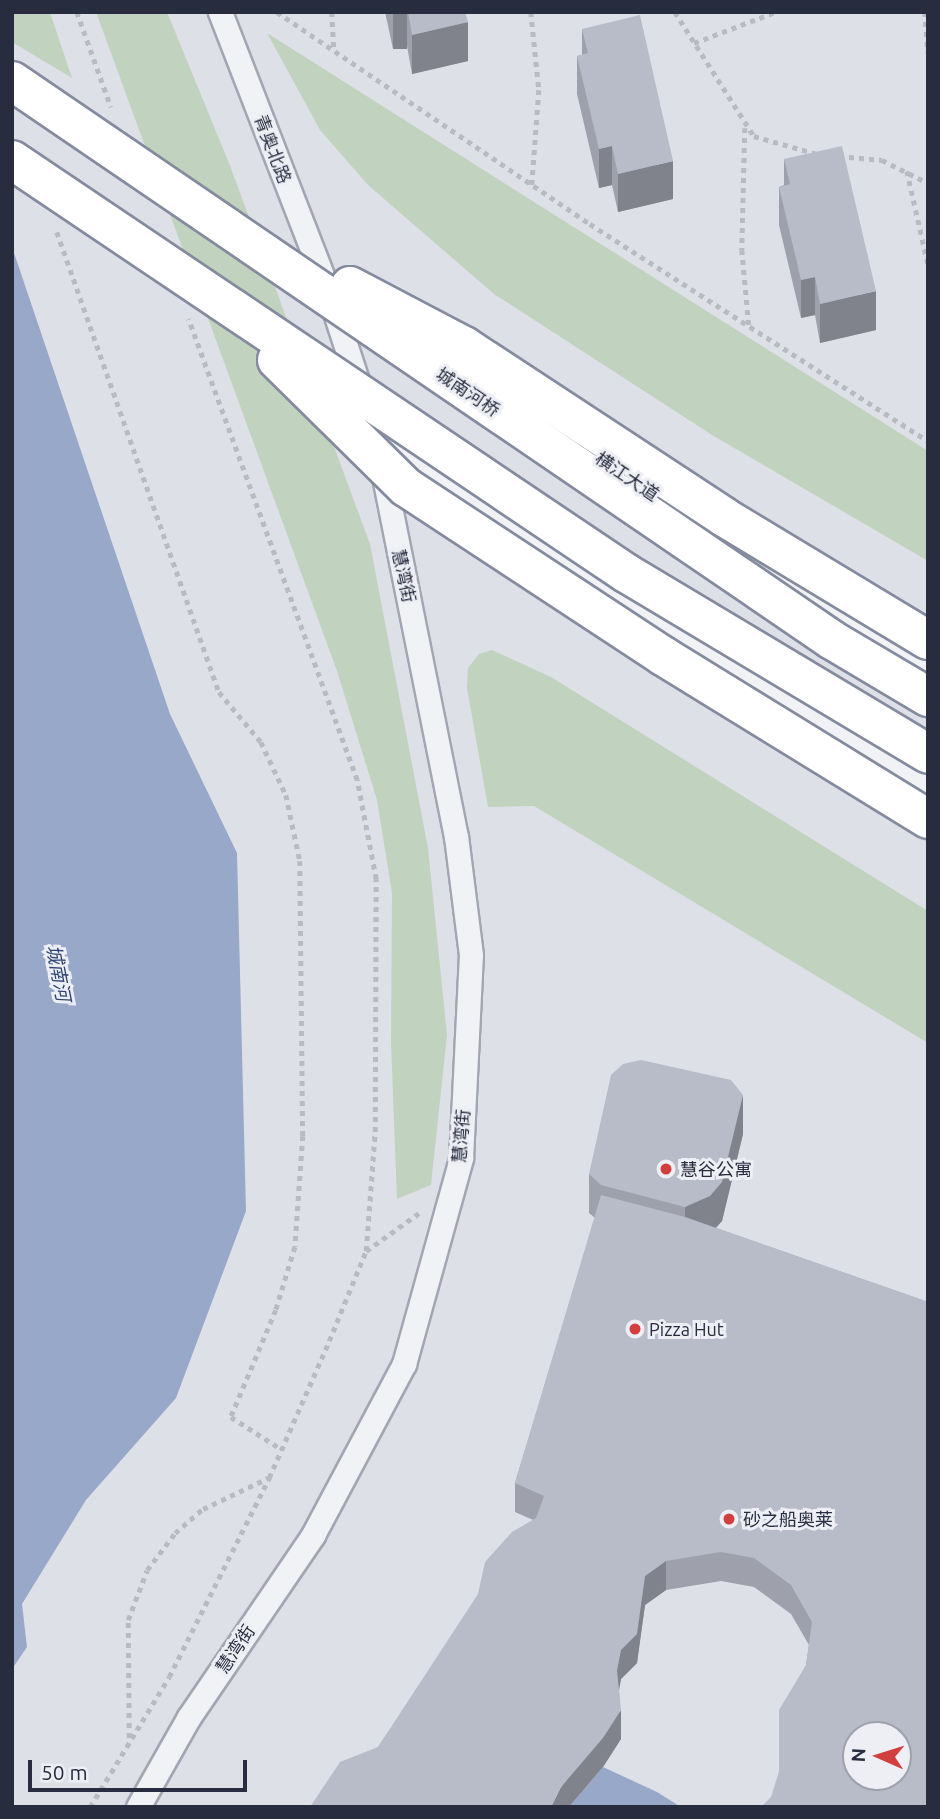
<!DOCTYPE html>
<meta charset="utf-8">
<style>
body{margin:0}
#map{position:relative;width:940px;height:1819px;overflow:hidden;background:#dee0e8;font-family:Ubuntu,"Noto Sans SC",sans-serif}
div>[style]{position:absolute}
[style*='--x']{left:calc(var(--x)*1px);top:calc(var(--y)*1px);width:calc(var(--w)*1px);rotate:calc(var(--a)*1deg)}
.green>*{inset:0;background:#c1d2bf}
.water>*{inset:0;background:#97a8c9}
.path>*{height:4.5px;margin-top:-2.25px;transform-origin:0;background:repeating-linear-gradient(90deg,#b8bbc3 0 5px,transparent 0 10px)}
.roads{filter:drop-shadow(2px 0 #a3a6b2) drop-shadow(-2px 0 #a3a6b2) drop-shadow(0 2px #a3a6b2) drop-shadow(0 -2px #a3a6b2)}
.minor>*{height:23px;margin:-11.5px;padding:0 11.5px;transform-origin:11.5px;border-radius:11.5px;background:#f0f2f6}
.tertiary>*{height:28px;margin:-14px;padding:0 14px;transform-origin:14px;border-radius:14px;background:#f0f2f6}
.bridges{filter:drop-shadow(2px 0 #858b9f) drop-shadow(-2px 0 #858b9f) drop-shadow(0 2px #858b9f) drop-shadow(0 -2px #858b9f)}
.trunk-bridge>*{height:38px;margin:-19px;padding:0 19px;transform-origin:19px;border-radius:19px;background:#fff}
.wall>*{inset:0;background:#9ea1ac}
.shaded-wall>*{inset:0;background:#81838c;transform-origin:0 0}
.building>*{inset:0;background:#b8bbc8}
.dots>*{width:19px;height:19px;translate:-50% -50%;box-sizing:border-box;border:4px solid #edeff5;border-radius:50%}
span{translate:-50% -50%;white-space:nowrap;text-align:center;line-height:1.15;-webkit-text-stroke:6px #edeff5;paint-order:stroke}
.street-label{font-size:18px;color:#272c3f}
.poi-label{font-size:18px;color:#272c3f}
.left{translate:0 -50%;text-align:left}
.water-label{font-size:19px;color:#304474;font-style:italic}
.frame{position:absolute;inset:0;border:14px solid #272c3f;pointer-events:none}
.north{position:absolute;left:842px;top:1721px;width:70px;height:70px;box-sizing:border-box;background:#edeff5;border:2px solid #9ea1ac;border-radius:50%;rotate:273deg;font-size:19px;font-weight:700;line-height:28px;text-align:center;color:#272c3f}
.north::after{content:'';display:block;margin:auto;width:24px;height:32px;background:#d13f3e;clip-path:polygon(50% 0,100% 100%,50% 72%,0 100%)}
.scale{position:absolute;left:28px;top:1760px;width:219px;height:32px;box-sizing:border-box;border:4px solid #272c3f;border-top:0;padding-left:9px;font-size:21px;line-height:24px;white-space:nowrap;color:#272c3f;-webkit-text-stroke:5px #edeff5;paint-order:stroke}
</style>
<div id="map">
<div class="green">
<i style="clip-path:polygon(12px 12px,50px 12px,72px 78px,12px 42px)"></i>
<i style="clip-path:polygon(96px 12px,167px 12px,229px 163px,370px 544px,428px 848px,447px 1035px,431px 1185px,397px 1199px,391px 1043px,392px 893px,377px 800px,337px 671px)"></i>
<i style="clip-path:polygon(267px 33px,928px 451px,928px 561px,712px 435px,494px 294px,368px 185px,320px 130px)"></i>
<i style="clip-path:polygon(492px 650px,551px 677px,928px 911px,928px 1043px,534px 806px,488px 807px,467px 688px,468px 668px,479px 654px)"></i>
</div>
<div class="water">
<i style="clip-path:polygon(12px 247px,170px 714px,237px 853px,246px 1211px,176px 1398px,86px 1500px,22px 1604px,27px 1647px,12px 1669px)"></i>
<i style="clip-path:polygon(603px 1767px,657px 1792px,681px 1807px,569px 1807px)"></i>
</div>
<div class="path">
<i style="--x:77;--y:12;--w:101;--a:70.3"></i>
<i style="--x:277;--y:12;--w:378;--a:34.1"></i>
<i style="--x:590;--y:224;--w:402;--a:32.7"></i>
<i style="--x:332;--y:12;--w:38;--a:87"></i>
<i style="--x:531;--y:12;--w:78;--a:84.1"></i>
<i style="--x:539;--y:90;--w:95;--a:94.2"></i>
<i style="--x:675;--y:12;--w:147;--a:57.5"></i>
<i style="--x:754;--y:136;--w:66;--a:15.9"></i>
<i style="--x:925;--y:12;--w:41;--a:85.8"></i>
<i style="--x:694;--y:43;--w:87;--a:-20.9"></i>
<i style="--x:745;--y:128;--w:122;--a:91.4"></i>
<i style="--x:742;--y:250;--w:75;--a:84.7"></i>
<i style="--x:839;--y:156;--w:43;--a:5.3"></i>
<i style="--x:882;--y:160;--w:51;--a:26.6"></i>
<i style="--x:907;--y:171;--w:95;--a:77.3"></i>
<i style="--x:57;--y:232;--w:488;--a:70.6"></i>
<i style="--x:219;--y:692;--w:65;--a:50"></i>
<i style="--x:261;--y:742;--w:59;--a:64.7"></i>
<i style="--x:286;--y:795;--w:67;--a:78"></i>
<i style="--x:300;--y:861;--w:275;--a:89.4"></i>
<i style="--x:303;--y:1136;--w:111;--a:94.1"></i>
<i style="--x:295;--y:1247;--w:66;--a:106.8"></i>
<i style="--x:276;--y:1310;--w:116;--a:112.8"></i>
<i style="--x:231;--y:1417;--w:59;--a:32.6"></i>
<i style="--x:366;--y:1251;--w:65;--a:-35.6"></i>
<i style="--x:129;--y:1738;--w:118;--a:-90.5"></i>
<i style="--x:128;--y:1620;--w:53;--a:-69.2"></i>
<i style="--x:147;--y:1570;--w:46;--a:-52.9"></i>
<i style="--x:175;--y:1533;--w:37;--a:-41"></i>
<i style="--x:203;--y:1509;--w:72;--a:-25.5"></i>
<i style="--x:90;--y:1807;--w:152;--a:-58.7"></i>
<i style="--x:169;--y:1677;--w:223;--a:-63.3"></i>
<i style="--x:269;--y:1478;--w:150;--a:-66.3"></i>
<i style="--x:329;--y:1341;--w:97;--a:-67.7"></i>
<i style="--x:366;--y:1251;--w:119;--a:-85.7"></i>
<i style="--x:375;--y:1132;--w:253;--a:-89.8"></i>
<i style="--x:376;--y:879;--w:101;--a:-100.9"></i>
<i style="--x:357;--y:780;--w:491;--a:-110.1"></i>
</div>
<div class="roads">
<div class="minor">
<i style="--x:220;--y:12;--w:293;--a:68.8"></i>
<i style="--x:326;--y:285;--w:114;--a:72"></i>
<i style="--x:138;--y:1807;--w:103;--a:-60.5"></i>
<i style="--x:189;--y:1717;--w:220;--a:-55.7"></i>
<i style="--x:313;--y:1535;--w:194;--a:-62"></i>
<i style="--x:404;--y:1364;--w:214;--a:-74.5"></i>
<i style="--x:461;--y:1158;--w:203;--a:-87.2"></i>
<i style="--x:471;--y:955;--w:119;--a:-97.2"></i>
<i style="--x:456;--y:837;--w:377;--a:-101.3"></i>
</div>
<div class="tertiary">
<i style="--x:375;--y:436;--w:417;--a:33.3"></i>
<i style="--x:723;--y:665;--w:239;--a:30.8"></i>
<i style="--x:603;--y:460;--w:174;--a:34"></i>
<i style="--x:747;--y:557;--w:212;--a:31.3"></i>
</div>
</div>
<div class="bridges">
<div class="trunk-bridge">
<i style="--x:12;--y:81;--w:992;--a:34.28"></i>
<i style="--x:832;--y:640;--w:112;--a:30.7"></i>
<i style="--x:12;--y:160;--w:740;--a:33.93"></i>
<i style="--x:626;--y:573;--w:352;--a:30.9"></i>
<i style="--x:350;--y:286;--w:129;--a:27.8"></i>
<i style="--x:464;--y:346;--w:311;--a:33.3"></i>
<i style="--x:724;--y:517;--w:238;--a:31.1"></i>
<i style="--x:277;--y:360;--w:181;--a:44.6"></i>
<i style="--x:406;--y:487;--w:308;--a:33.3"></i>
<i style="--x:663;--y:656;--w:311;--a:31.6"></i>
</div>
</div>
<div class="wall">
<i style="clip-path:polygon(385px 12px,465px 12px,468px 61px,412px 74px,407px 46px,393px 49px)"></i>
<i style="clip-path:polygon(582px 29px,673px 199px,618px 212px,612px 185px,599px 188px,577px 94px,577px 56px,582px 55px)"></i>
<i style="clip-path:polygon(784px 159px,876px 330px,820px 343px,815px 315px,801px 318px,779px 225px,779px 187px,784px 185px)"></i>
<i style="clip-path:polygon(743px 1134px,722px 1221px,716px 1228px,928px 1302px,771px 1797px,779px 1773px,806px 1665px,809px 1645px,791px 1614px,754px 1587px,721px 1581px,666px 1590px,645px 1605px,637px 1663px,621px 1679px,619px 1691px,621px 1739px,603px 1767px,378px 1747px,533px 1520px,515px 1512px,515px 1483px,595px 1218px,589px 1213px,589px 1174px)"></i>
</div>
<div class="shaded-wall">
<i style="left:393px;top:12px;width:14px;height:37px"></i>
<i style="clip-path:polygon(468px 22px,468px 61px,412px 74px,412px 35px)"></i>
<i style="clip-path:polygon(612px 146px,612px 185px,599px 188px,599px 149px)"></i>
<i style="clip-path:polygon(673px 161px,673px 199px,618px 212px,618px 174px)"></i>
<i style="clip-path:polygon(815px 277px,815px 315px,801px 318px,801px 280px)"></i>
<i style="clip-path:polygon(876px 291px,876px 330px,820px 343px,820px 304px)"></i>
<i style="clip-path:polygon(743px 1095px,743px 1134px,722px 1221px,710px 1234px,685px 1246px,685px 1207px)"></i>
<i style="clip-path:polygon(666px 1561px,666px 1590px,645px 1605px,637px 1663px,621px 1679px,617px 1699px,617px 1670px,621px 1650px,645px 1576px)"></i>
<i style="clip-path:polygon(621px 1710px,621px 1739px,603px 1767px,569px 1807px,551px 1807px,561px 1787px)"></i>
</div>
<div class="building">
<i style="clip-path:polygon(408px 12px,465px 12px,468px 22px,412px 35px)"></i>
<i style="clip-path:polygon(640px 15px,673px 161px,618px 174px,612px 146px,599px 149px,577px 56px,588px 53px,582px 29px)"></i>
<i style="clip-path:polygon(842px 146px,876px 291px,820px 304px,815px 277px,801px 280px,779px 187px,790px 184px,784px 159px)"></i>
<i style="clip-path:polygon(641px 1060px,731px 1080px,743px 1095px,722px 1182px,710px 1196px,685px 1207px,601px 1185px,589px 1174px,611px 1075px,623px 1064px)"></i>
<i style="clip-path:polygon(evenodd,601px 1195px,685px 1217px,928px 1302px,928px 1807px,761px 1807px,771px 1797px,779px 1773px,779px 1710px,806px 1665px,812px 1622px,791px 1585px,754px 1558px,721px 1552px,666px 1561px,645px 1576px,637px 1634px,621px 1650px,617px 1670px,621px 1710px,603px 1738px,561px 1787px,551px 1807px,310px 1807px,340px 1762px,378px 1747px,478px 1594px,485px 1562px,512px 1532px,536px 1518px,544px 1496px,515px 1483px,601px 1195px,856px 1735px,898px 1735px,898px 1777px,856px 1777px,856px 1735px)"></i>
</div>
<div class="dots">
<i style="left:666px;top:1169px;background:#d13f3e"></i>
<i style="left:635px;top:1329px;background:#d13f3e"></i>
<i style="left:729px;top:1519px;background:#d13f3e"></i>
</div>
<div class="street-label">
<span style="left:273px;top:149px;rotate:69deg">青奥北路</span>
<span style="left:468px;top:392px;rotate:34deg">城南河桥</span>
<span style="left:627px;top:476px;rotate:34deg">横江大道</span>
<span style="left:404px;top:576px;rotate:78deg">慧湾街</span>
<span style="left:461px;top:1136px;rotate:-85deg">慧湾街</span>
<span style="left:235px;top:1649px;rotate:-56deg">慧湾街</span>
</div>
<div class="poi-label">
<span class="left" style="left:680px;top:1169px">慧谷公寓</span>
<span class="left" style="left:649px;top:1329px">Pizza Hut</span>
<span class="left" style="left:743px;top:1519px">砂之船奥莱</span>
</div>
<div class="water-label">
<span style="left:58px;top:973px;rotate:79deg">城南河</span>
</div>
<div class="frame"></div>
<div class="north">N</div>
<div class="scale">50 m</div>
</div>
